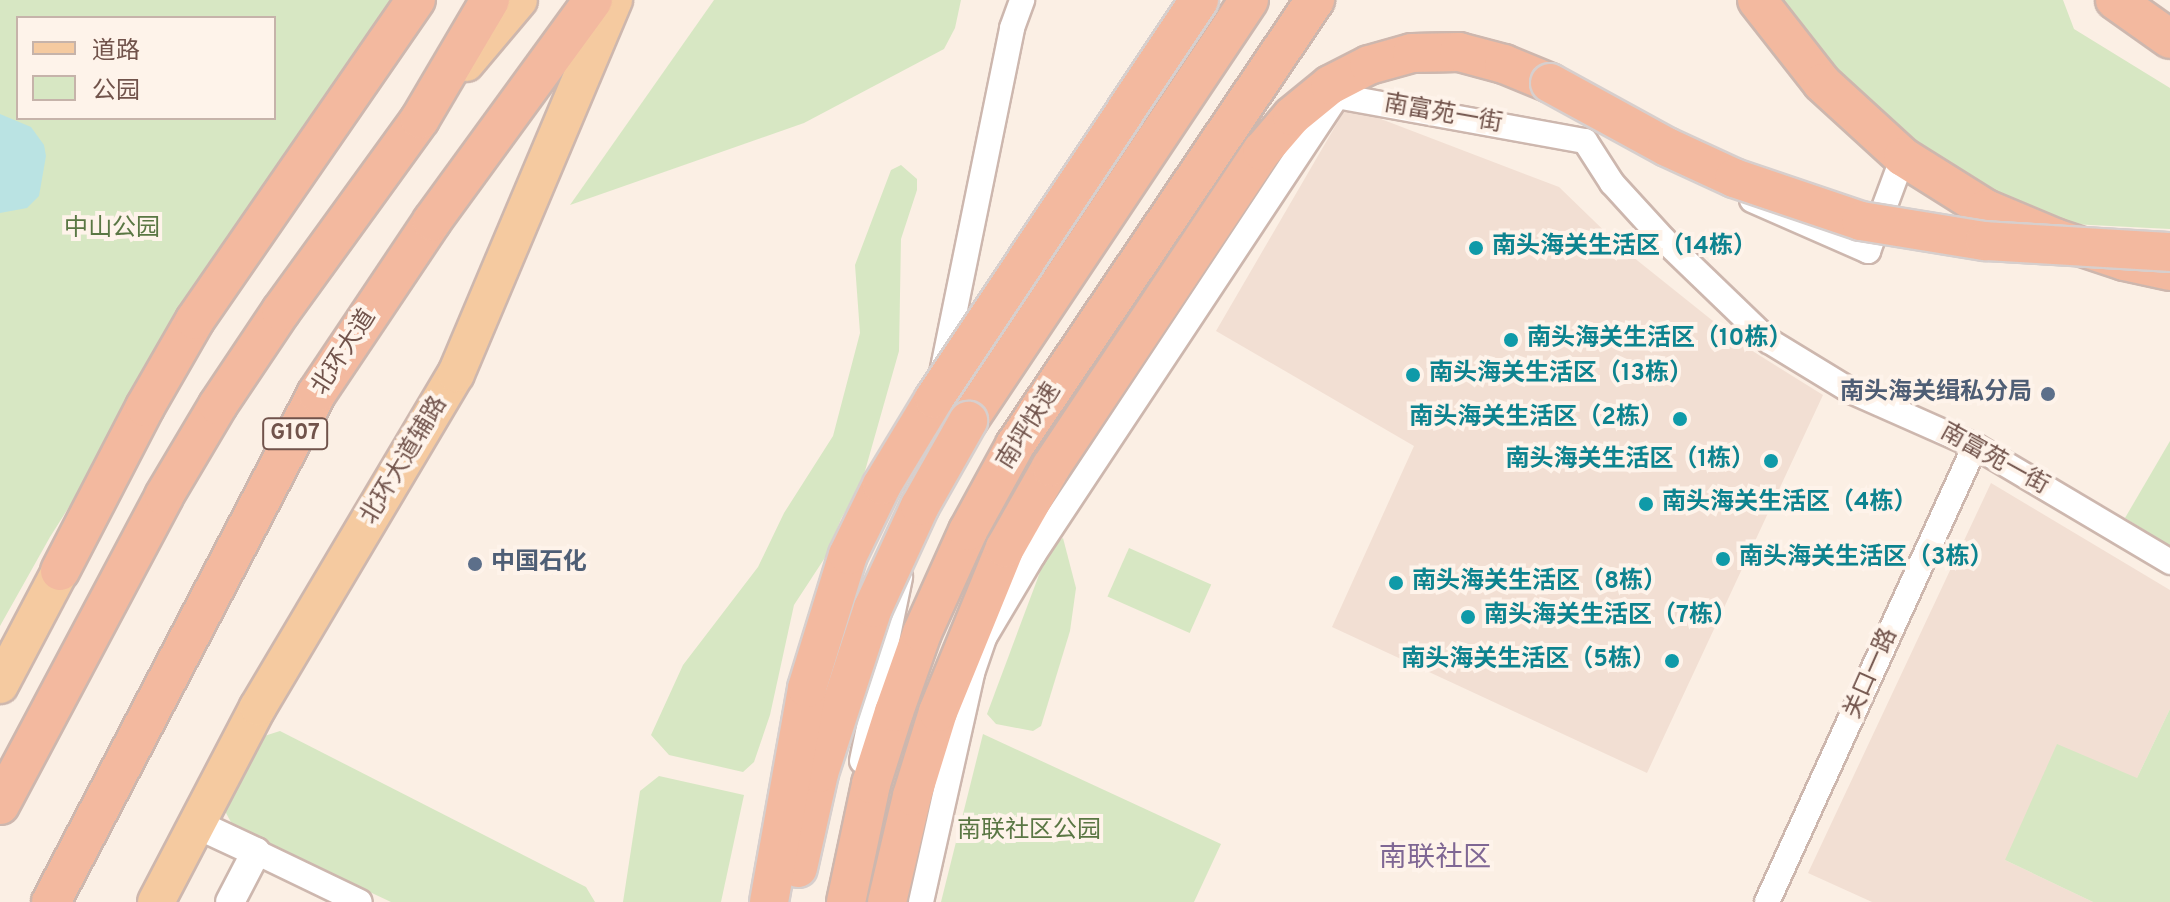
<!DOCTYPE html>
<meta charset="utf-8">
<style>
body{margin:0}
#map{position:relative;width:2170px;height:902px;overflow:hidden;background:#fbefe4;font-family:Overpass,"Noto Sans SC",sans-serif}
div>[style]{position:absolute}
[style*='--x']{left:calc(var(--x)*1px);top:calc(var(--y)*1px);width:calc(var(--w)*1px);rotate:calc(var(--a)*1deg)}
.residential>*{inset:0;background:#f2dfd3}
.green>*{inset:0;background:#d7e7c3;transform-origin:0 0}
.water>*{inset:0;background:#bae3e3}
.roads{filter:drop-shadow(2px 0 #cdb7ae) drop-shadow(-2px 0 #cdb7ae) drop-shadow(0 2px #cdb7ae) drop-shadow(0 -2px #cdb7ae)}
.minor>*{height:24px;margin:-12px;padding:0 12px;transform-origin:12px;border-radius:12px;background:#fff}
.tertiary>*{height:28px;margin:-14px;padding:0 14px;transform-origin:14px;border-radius:14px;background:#fff}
.primary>*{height:36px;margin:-18px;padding:0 18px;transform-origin:18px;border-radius:18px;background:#f5caa0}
.trunk>*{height:38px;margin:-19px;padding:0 19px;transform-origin:19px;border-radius:19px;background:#f3b99f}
.bridges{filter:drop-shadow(2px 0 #d7cfcd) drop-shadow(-2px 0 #d7cfcd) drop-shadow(0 2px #d7cfcd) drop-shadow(0 -2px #d7cfcd)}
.trunk-bridge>*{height:38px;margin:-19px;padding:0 19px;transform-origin:19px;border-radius:19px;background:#f3b99f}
.dots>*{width:22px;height:22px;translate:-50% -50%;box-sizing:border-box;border:4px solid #fef3ea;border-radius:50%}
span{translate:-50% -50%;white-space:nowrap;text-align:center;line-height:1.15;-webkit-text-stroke:8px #fef3ea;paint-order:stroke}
.shield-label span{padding:2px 6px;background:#fef3ea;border:2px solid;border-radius:6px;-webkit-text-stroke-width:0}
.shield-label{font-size:22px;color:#71534b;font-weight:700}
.street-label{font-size:24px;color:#71534b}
.park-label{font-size:24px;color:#5a7744}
.culture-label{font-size:24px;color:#0d838f;font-weight:700}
.left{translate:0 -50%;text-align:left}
.right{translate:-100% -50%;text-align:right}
.service-label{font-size:24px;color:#4e5e75;font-weight:700}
.quarter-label{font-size:28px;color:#7f6794}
.legend{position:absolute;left:16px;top:16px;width:260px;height:104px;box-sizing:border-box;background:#fef3ea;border:2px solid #c6b3aa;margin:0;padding:10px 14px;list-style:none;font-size:24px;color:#71534b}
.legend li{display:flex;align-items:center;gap:16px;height:40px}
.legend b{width:40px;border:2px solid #c6b3aa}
</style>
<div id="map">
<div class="residential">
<i style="clip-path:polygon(1347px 106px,1559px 187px,1623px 249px,1743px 345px,1823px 395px,1647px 773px,1332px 627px,1414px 446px,1216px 331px)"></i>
<i style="clip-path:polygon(1991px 483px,2170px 590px,2170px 709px,2137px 778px,2005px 860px,2093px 902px,1872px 902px,1808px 873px)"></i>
</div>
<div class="green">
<i style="clip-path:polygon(evenodd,0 0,390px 0,50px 537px,0 626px,0 0,18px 18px,274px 18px,274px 118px,18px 118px,18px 18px)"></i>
<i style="clip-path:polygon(714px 0,961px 0,955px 28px,944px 49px,804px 123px,570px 205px)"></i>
<i style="clip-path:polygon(1775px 0,2063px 0,2074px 29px,2170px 88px,2170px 229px,2071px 224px,2011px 205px,1964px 178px,1896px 129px,1840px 77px)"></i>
<i style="clip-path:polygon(901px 165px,917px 179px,917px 190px,901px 239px,899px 351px,861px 485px,841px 519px,828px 553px,794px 605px,770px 715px,754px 762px,743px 772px,669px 755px,651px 735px,683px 665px,758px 567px,784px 513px,833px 436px,860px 333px,855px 265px,891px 170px)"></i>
<i style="clip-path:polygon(2170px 441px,2170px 546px,2125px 518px)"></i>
<i style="clip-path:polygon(1063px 538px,1076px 588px,1070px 631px,1041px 726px,1033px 731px,996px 724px,987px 714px,1049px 548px)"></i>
<i style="left:1129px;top:548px;width:90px;height:53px;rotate:24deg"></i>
<i style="clip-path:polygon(2170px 709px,2170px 902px,2093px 902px,2005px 860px,2057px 744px,2137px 778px)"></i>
<i style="clip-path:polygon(280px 731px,586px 887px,595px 902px,391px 902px,234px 828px,225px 811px,258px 738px)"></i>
<i style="clip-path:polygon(983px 734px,1221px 844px,1194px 902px,941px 902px)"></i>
<i style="clip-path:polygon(659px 776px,744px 795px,721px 902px,623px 902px,640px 791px)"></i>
</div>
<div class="water">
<i style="clip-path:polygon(0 114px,31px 127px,44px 145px,46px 156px,39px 196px,27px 208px,0 213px)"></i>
</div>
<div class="roads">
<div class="minor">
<i style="--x:1752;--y:200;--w:127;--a:23.7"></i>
<i style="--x:1868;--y:251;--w:100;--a:-69.6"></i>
<i style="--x:942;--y:373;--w:352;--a:-78.5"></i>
<i style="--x:1012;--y:28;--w:30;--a:-70"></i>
<i style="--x:918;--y:490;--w:75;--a:-78.4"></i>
<i style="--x:862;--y:761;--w:188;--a:-78.3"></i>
<i style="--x:256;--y:852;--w:115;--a:25.7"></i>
<i style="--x:921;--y:902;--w:235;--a:-77.4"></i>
<i style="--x:972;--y:673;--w:39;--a:-71"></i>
<i style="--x:985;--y:636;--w:94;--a:-59.3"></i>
<i style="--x:1033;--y:555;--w:551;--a:-56.48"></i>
<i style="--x:1337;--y:96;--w:252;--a:10.3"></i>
<i style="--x:1585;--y:141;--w:50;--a:57.3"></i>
<i style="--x:1612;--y:183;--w:77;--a:47.6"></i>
<i style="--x:1664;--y:240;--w:146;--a:43.9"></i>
<i style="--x:1769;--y:341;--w:96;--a:31.4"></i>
<i style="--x:1851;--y:391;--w:136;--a:23.9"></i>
<i style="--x:1975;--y:446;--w:227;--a:30.7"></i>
<i style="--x:1767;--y:902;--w:501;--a:-65.48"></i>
</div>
<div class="tertiary">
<i style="--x:196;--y:824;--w:66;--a:25"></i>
<i style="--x:256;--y:852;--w:56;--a:117.5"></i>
</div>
<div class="primary">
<i style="--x:466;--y:63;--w:82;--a:-49.9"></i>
<i style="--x:0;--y:685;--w:129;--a:-62.2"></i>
<i style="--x:156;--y:902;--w:220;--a:-62.4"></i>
<i style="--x:258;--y:707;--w:387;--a:-59.3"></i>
<i style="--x:456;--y:374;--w:406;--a:-67.1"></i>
</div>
<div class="trunk">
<i style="--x:1757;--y:0;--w:105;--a:51.9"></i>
<i style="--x:1822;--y:83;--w:110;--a:42.4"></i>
<i style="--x:1903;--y:157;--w:98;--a:32.1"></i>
<i style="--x:1986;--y:209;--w:75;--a:22.8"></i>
<i style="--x:2055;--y:238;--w:73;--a:18.4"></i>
<i style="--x:2124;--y:261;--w:47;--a:12.3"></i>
<i style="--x:2115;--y:0;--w:67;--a:35.3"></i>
<i style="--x:968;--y:421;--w:506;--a:-56.28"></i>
<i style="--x:60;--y:571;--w:185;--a:-62.6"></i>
<i style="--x:145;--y:407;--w:100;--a:-60.1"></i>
<i style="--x:195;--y:320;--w:389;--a:-55.4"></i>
<i style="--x:0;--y:805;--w:350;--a:-62"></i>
<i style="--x:164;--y:496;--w:106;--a:-59.3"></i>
<i style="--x:218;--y:405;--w:113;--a:-56.2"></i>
<i style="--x:281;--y:311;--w:237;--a:-54.1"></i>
<i style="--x:420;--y:119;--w:138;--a:-59.5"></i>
<i style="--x:51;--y:902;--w:574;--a:-62.41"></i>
<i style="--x:317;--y:393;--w:207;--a:-56.2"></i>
<i style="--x:432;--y:221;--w:273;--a:-53.9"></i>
<i style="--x:846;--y:902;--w:121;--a:-78"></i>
<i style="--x:871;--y:784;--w:76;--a:-72.3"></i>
<i style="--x:894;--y:712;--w:84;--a:-70.5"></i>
<i style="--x:922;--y:633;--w:112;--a:-65.7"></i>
<i style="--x:968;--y:531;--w:98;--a:-61.3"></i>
<i style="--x:1015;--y:445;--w:537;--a:-56.01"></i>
<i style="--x:887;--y:902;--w:109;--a:-76.7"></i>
<i style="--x:912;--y:796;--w:88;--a:-72.8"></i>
<i style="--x:938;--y:712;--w:177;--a:-67.8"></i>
<i style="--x:1005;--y:548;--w:93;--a:-60.4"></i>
<i style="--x:1051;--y:467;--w:380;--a:-56.3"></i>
<i style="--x:1262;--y:151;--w:46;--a:-49.4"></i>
<i style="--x:1292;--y:116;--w:49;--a:-39.2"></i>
<i style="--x:1330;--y:85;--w:44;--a:-27.1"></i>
<i style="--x:1369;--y:65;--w:45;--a:-15.6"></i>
<i style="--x:1412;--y:53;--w:47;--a:-1.2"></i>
<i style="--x:1459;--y:52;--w:47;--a:14.9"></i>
<i style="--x:1504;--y:64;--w:50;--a:22.4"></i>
</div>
</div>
<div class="bridges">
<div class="trunk-bridge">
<i style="--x:1550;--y:83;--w:133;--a:28.7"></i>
<i style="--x:1667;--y:147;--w:74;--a:24.8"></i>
<i style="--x:1734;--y:178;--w:134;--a:18.7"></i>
<i style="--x:1861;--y:221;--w:126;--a:9.2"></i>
<i style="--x:1985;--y:241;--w:185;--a:3.4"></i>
<i style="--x:798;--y:868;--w:97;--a:-77.5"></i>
<i style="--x:819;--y:773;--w:174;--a:-71.9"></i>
<i style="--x:873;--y:608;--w:112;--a:-65.3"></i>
<i style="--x:920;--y:506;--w:98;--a:-60.5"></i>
<i style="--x:769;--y:902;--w:217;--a:-79.9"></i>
<i style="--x:807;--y:688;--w:139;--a:-72.9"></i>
<i style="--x:848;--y:555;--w:78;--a:-64.1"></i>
<i style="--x:882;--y:485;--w:100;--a:-58.8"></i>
<i style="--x:934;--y:399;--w:479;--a:-56.4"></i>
</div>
</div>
<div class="dots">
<i style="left:1476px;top:248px;background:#0f9aa8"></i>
<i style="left:1511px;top:340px;background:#0f9aa8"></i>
<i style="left:1413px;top:375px;background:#0f9aa8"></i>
<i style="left:2048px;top:394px;background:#5c6f8a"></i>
<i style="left:1680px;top:419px;background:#0f9aa8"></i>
<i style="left:1771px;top:461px;background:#0f9aa8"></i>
<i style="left:1646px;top:504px;background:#0f9aa8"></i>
<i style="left:1723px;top:559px;background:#0f9aa8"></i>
<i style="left:475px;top:564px;background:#5c6f8a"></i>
<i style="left:1396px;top:583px;background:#0f9aa8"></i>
<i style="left:1468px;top:617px;background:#0f9aa8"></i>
<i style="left:1672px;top:661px;background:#0f9aa8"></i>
</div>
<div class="shield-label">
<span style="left:295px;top:434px">G107</span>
</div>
<div class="street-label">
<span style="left:1443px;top:115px;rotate:10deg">南富苑一街</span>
<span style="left:345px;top:353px;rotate:-57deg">北环大道</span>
<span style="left:1030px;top:427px;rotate:-58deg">南坪快速</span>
<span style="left:1994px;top:460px;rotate:29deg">南富苑一街</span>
<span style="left:405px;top:461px;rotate:-59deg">北环大道辅路</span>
<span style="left:1872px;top:674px;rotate:-66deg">关口一路</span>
</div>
<div class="park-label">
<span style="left:112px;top:230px">中山公园</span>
<span style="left:1029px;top:832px">南联社区公园</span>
</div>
<div class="culture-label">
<span class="left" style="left:1492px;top:248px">南头海关生活区（14栋）</span>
<span class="left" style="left:1527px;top:340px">南头海关生活区（10栋）</span>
<span class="left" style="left:1429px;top:375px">南头海关生活区（13栋）</span>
<span class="right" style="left:1664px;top:419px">南头海关生活区（2栋）</span>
<span class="right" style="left:1755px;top:461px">南头海关生活区（1栋）</span>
<span class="left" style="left:1662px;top:504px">南头海关生活区（4栋）</span>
<span class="left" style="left:1739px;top:559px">南头海关生活区（3栋）</span>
<span class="left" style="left:1412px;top:583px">南头海关生活区（8栋）</span>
<span class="left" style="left:1484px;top:617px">南头海关生活区（7栋）</span>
<span class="right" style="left:1656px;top:661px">南头海关生活区（5栋）</span>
</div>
<div class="service-label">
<span class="right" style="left:2032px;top:394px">南头海关缉私分局</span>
<span class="left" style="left:491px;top:564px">中国石化</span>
</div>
<div class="quarter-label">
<span style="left:1435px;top:859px">南联社区</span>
</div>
<ul class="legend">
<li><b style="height:10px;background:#f5caa0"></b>道路</li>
<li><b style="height:22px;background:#d7e7c3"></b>公园</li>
</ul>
</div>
